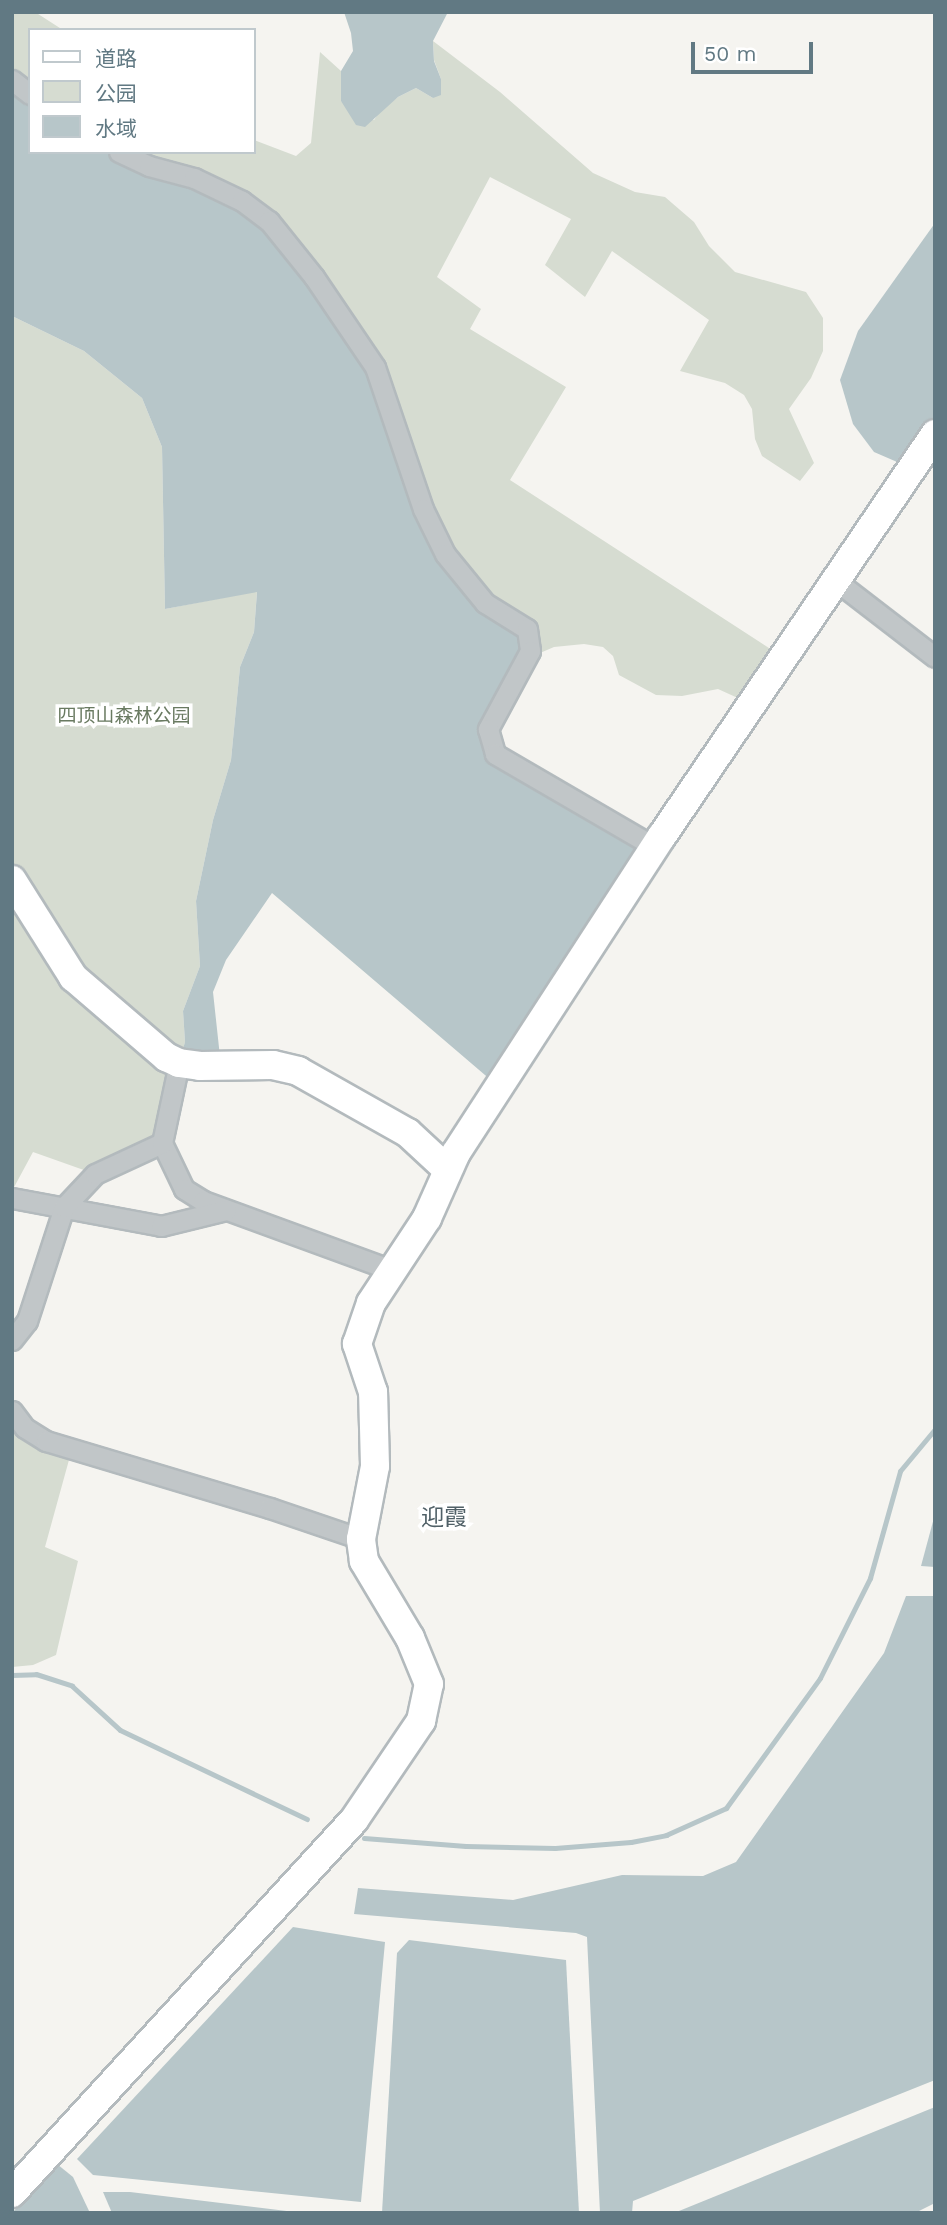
<!DOCTYPE html>
<meta charset="utf-8">
<style>
body{margin:0}
#map{position:relative;width:947px;height:2225px;overflow:hidden;background:#f5f4f0;font-family:"Work Sans","Noto Sans SC",sans-serif}
div>[style]{position:absolute}
[style*='--x']{left:calc(var(--x)*1px);top:calc(var(--y)*1px);width:calc(var(--w)*1px);rotate:calc(var(--a)*1deg)}
.green>*{inset:0;background:#d6dcd1}
.water>*{inset:0;background:#b7c6c9}
.stream>*{height:5px;margin:-2.5px;padding:0 2.5px;transform-origin:2.5px;border-radius:2.5px;background:#b7c6c9}
.roads{filter:drop-shadow(2px 0 #b3babd) drop-shadow(-2px 0 #b3babd) drop-shadow(0 2px #b3babd) drop-shadow(0 -2px #b3babd)}
.street>*{height:19px;margin:-9.5px;padding:0 9.5px;transform-origin:9.5px;border-radius:9.5px;background:#c1c6c8}
.secondary>*{height:28px;margin:-14px;padding:0 14px;transform-origin:14px;border-radius:14px;background:#fff}
span{translate:-50% -50%;white-space:nowrap;text-align:center;line-height:1.15;-webkit-text-stroke:7px #fff;paint-order:stroke}
.park-label{font-size:19px;color:#697a61}
.quarter-label{font-size:23px;color:#506067}
.frame{position:absolute;inset:0;border:14px solid #617983;pointer-events:none}
.legend{position:absolute;left:28px;top:28px;width:228px;height:126px;box-sizing:border-box;background:#fff;border:2px solid #c0c9cd;margin:0;padding:9px 12px;list-style:none;font-size:21px;color:#617983}
.legend li{display:flex;align-items:center;gap:14px;height:35px}
.legend b{width:35px;border:2px solid #c0c9cd}
.scale{position:absolute;left:691px;top:42px;width:122px;height:32px;box-sizing:border-box;border:4px solid #617983;border-top:0;padding-left:9px;font-size:21px;line-height:24px;white-space:nowrap;color:#617983;-webkit-text-stroke:5px #fff;paint-order:stroke}
</style>
<div id="map">
<div class="green">
<i style="clip-path:polygon(12px 12px,35px 12px,63px 30px,30px 30px,30px 94px,12px 80px)"></i>
<i style="clip-path:polygon(433px 41px,500px 92px,593px 173px,635px 192px,665px 197px,694px 222px,709px 246px,735px 272px,806px 292px,823px 318px,823px 351px,811px 378px,789px 409px,814px 463px,800px 481px,762px 456px,755px 439px,752px 409px,744px 395px,725px 383px,680px 371px,709px 320px,612px 251px,585px 297px,545px 265px,571px 219px,490px 177px,437px 277px,481px 309px,470px 329px,566px 387px,510px 480px,783px 657px,751px 704px,718px 689px,682px 696px,656px 695px,619px 675px,613px 656px,603px 647px,584px 644px,554px 647px,526px 659px,508px 617px,119px 152px,254px 152px,254px 140px,296px 156px,311px 143px,320px 52px,341px 71px,341px 101px,374px 120px,380px 111px,398px 97px,416px 88px,433px 98px,441px 79px,434px 60px)"></i>
<i style="clip-path:polygon(12px 316px,84px 351px,142px 398px,162px 447px,165px 609px,257px 591px,254px 632px,240px 667px,231px 760px,213px 820px,196px 901px,200px 966px,183px 1011px,185px 1042px,162px 1143px,95px 1174px,33px 1152px,12px 1191px)"></i>
<i style="clip-path:polygon(12px 1411px,72px 1449px,45px 1547px,78px 1561px,56px 1655px,33px 1665px,12px 1667px)"></i>
</div>
<div class="water">
<i style="clip-path:polygon(344px 12px,448px 12px,433px 41px,434px 61px,441px 79px,441px 95px,433px 98px,416px 88px,398px 97px,365px 127px,356px 125px,341px 101px,341px 71px,353px 51px,351px 33px)"></i>
<i style="clip-path:polygon(12px 80px,30px 94px,30px 152px,119px 152px,242px 201px,375px 367px,437px 539px,530px 637px,488px 738px,655px 847px,499px 1087px,272px 893px,226px 960px,213px 992px,221px 1066px,179px 1063px,185px 1042px,183px 1011px,200px 966px,196px 901px,213px 820px,231px 760px,240px 667px,254px 632px,257px 592px,165px 609px,162px 447px,142px 398px,84px 351px,12px 316px)"></i>
<i style="clip-path:polygon(935px 223px,935px 434px,911px 468px,874px 452px,853px 424px,840px 380px,858px 331px)"></i>
<i style="clip-path:polygon(935px 1514px,935px 1567px,921px 1566px)"></i>
<i style="clip-path:polygon(906px 1596px,935px 1596px,935px 2080px,633px 2201px,632px 2213px,600px 2213px,587px 1937px,576px 1933px,354px 1914px,358px 1888px,513px 1900px,622px 1875px,703px 1876px,736px 1862px,884px 1653px)"></i>
<i style="clip-path:polygon(293px 1927px,385px 1942px,361px 2202px,93px 2175px,77px 2159px)"></i>
<i style="clip-path:polygon(409px 1940px,566px 1960px,579px 2213px,382px 2213px,397px 1953px)"></i>
<i style="clip-path:polygon(935px 2107px,935px 2203px,915px 2213px,674px 2213px)"></i>
<i style="clip-path:polygon(57px 2164px,73px 2177px,90px 2213px,12px 2213px)"></i>
<i style="clip-path:polygon(103px 2192px,130px 2192px,303px 2213px,112px 2213px)"></i>
</div>
<div class="stream">
<i style="--x:12;--y:1675;--w:24;--a:-2"></i>
<i style="--x:36;--y:1674;--w:38;--a:18"></i>
<i style="--x:72;--y:1686;--w:65;--a:42.5"></i>
<i style="--x:120;--y:1730;--w:207;--a:25.5"></i>
<i style="--x:364;--y:1838;--w:102;--a:4.5"></i>
<i style="--x:466;--y:1846;--w:89;--a:1.3"></i>
<i style="--x:555;--y:1848;--w:76;--a:-4.5"></i>
<i style="--x:631;--y:1842;--w:36;--a:-11"></i>
<i style="--x:666;--y:1835;--w:66;--a:-24.2"></i>
<i style="--x:726;--y:1808;--w:160;--a:-54.1"></i>
<i style="--x:820;--y:1678;--w:112;--a:-63.4"></i>
<i style="--x:870;--y:1578;--w:111;--a:-74.3"></i>
<i style="--x:900;--y:1471;--w:55;--a:-50.2"></i>
</div>
<div class="roads">
<div class="street">
<i style="--x:12;--y:80;--w:23;--a:38"></i>
<i style="--x:119;--y:152;--w:33;--a:25"></i>
<i style="--x:149;--y:166;--w:47;--a:14.9"></i>
<i style="--x:194;--y:178;--w:53;--a:25.6"></i>
<i style="--x:242;--y:201;--w:34;--a:37"></i>
<i style="--x:269;--y:221;--w:72;--a:51.2"></i>
<i style="--x:314;--y:277;--w:109;--a:55.9"></i>
<i style="--x:375;--y:367;--w:150;--a:71.3"></i>
<i style="--x:423;--y:509;--w:50;--a:63.9"></i>
<i style="--x:445;--y:554;--w:63;--a:50.8"></i>
<i style="--x:485;--y:603;--w:49;--a:31.8"></i>
<i style="--x:527;--y:629;--w:22;--a:82"></i>
<i style="--x:530;--y:651;--w:89;--a:118.3"></i>
<i style="--x:488;--y:729;--w:26;--a:74"></i>
<i style="--x:495;--y:754;--w:185;--a:30.2"></i>
<i style="--x:835;--y:580;--w:126;--a:37.6"></i>
<i style="--x:162;--y:1143;--w:51;--a:64.4"></i>
<i style="--x:184;--y:1189;--w:22;--a:32"></i>
<i style="--x:203;--y:1201;--w:203;--a:20.1"></i>
<i style="--x:12;--y:1198;--w:152;--a:10.6"></i>
<i style="--x:161;--y:1226;--w:67;--a:-13.8"></i>
<i style="--x:12;--y:1340;--w:24;--a:-52"></i>
<i style="--x:27;--y:1321;--w:120;--a:-72"></i>
<i style="--x:64;--y:1207;--w:45;--a:-46.8"></i>
<i style="--x:95;--y:1174;--w:74;--a:-24.8"></i>
<i style="--x:162;--y:1143;--w:82;--a:-78"></i>
<i style="--x:12;--y:1411;--w:21;--a:53"></i>
<i style="--x:25;--y:1428;--w:25;--a:32"></i>
<i style="--x:46;--y:1441;--w:234;--a:16.7"></i>
<i style="--x:270;--y:1508;--w:96;--a:18.8"></i>
</div>
<div class="secondary">
<i style="--x:12;--y:880;--w:115;--a:57.8"></i>
<i style="--x:73;--y:977;--w:123;--a:40.7"></i>
<i style="--x:166;--y:1057;--w:14;--a:25"></i>
<i style="--x:179;--y:1063;--w:21;--a:8"></i>
<i style="--x:200;--y:1066;--w:73;--a:-0.8"></i>
<i style="--x:273;--y:1065;--w:26;--a:13"></i>
<i style="--x:298;--y:1071;--w:126;--a:29.4"></i>
<i style="--x:408;--y:1133;--w:54;--a:42.8"></i>
<i style="--x:12;--y:2193;--w:506;--a:-47.48"></i>
<i style="--x:354;--y:1820;--w:120;--a:-55.9"></i>
<i style="--x:421;--y:1721;--w:38;--a:-78"></i>
<i style="--x:429;--y:1684;--w:50;--a:-112.4"></i>
<i style="--x:410;--y:1638;--w:90;--a:-120.9"></i>
<i style="--x:364;--y:1561;--w:22;--a:-98"></i>
<i style="--x:361;--y:1539;--w:74;--a:-79.1"></i>
<i style="--x:375;--y:1466;--w:74;--a:-91.5"></i>
<i style="--x:373;--y:1392;--w:51;--a:-108.4"></i>
<i style="--x:357;--y:1344;--w:43;--a:-71.1"></i>
<i style="--x:371;--y:1303;--w:102;--a:-56.6"></i>
<i style="--x:427;--y:1218;--w:71;--a:-66"></i>
<i style="--x:456;--y:1153;--w:378;--a:-57"></i>
<i style="--x:662;--y:836;--w:486;--a:-55.8"></i>
</div>
</div>
<div class="park-label">
<span style="left:124px;top:716px">四顶山森林公园</span>
</div>
<div class="quarter-label">
<span style="left:444px;top:1518px">迎霞</span>
</div>
<div class="frame"></div>
<ul class="legend">
<li><b style="height:9px;background:#fff"></b>道路</li>
<li><b style="height:19px;background:#d6dcd1"></b>公园</li>
<li><b style="height:19px;background:#b7c6c9"></b>水域</li>
</ul>
<div class="scale">50 m</div>
</div>
